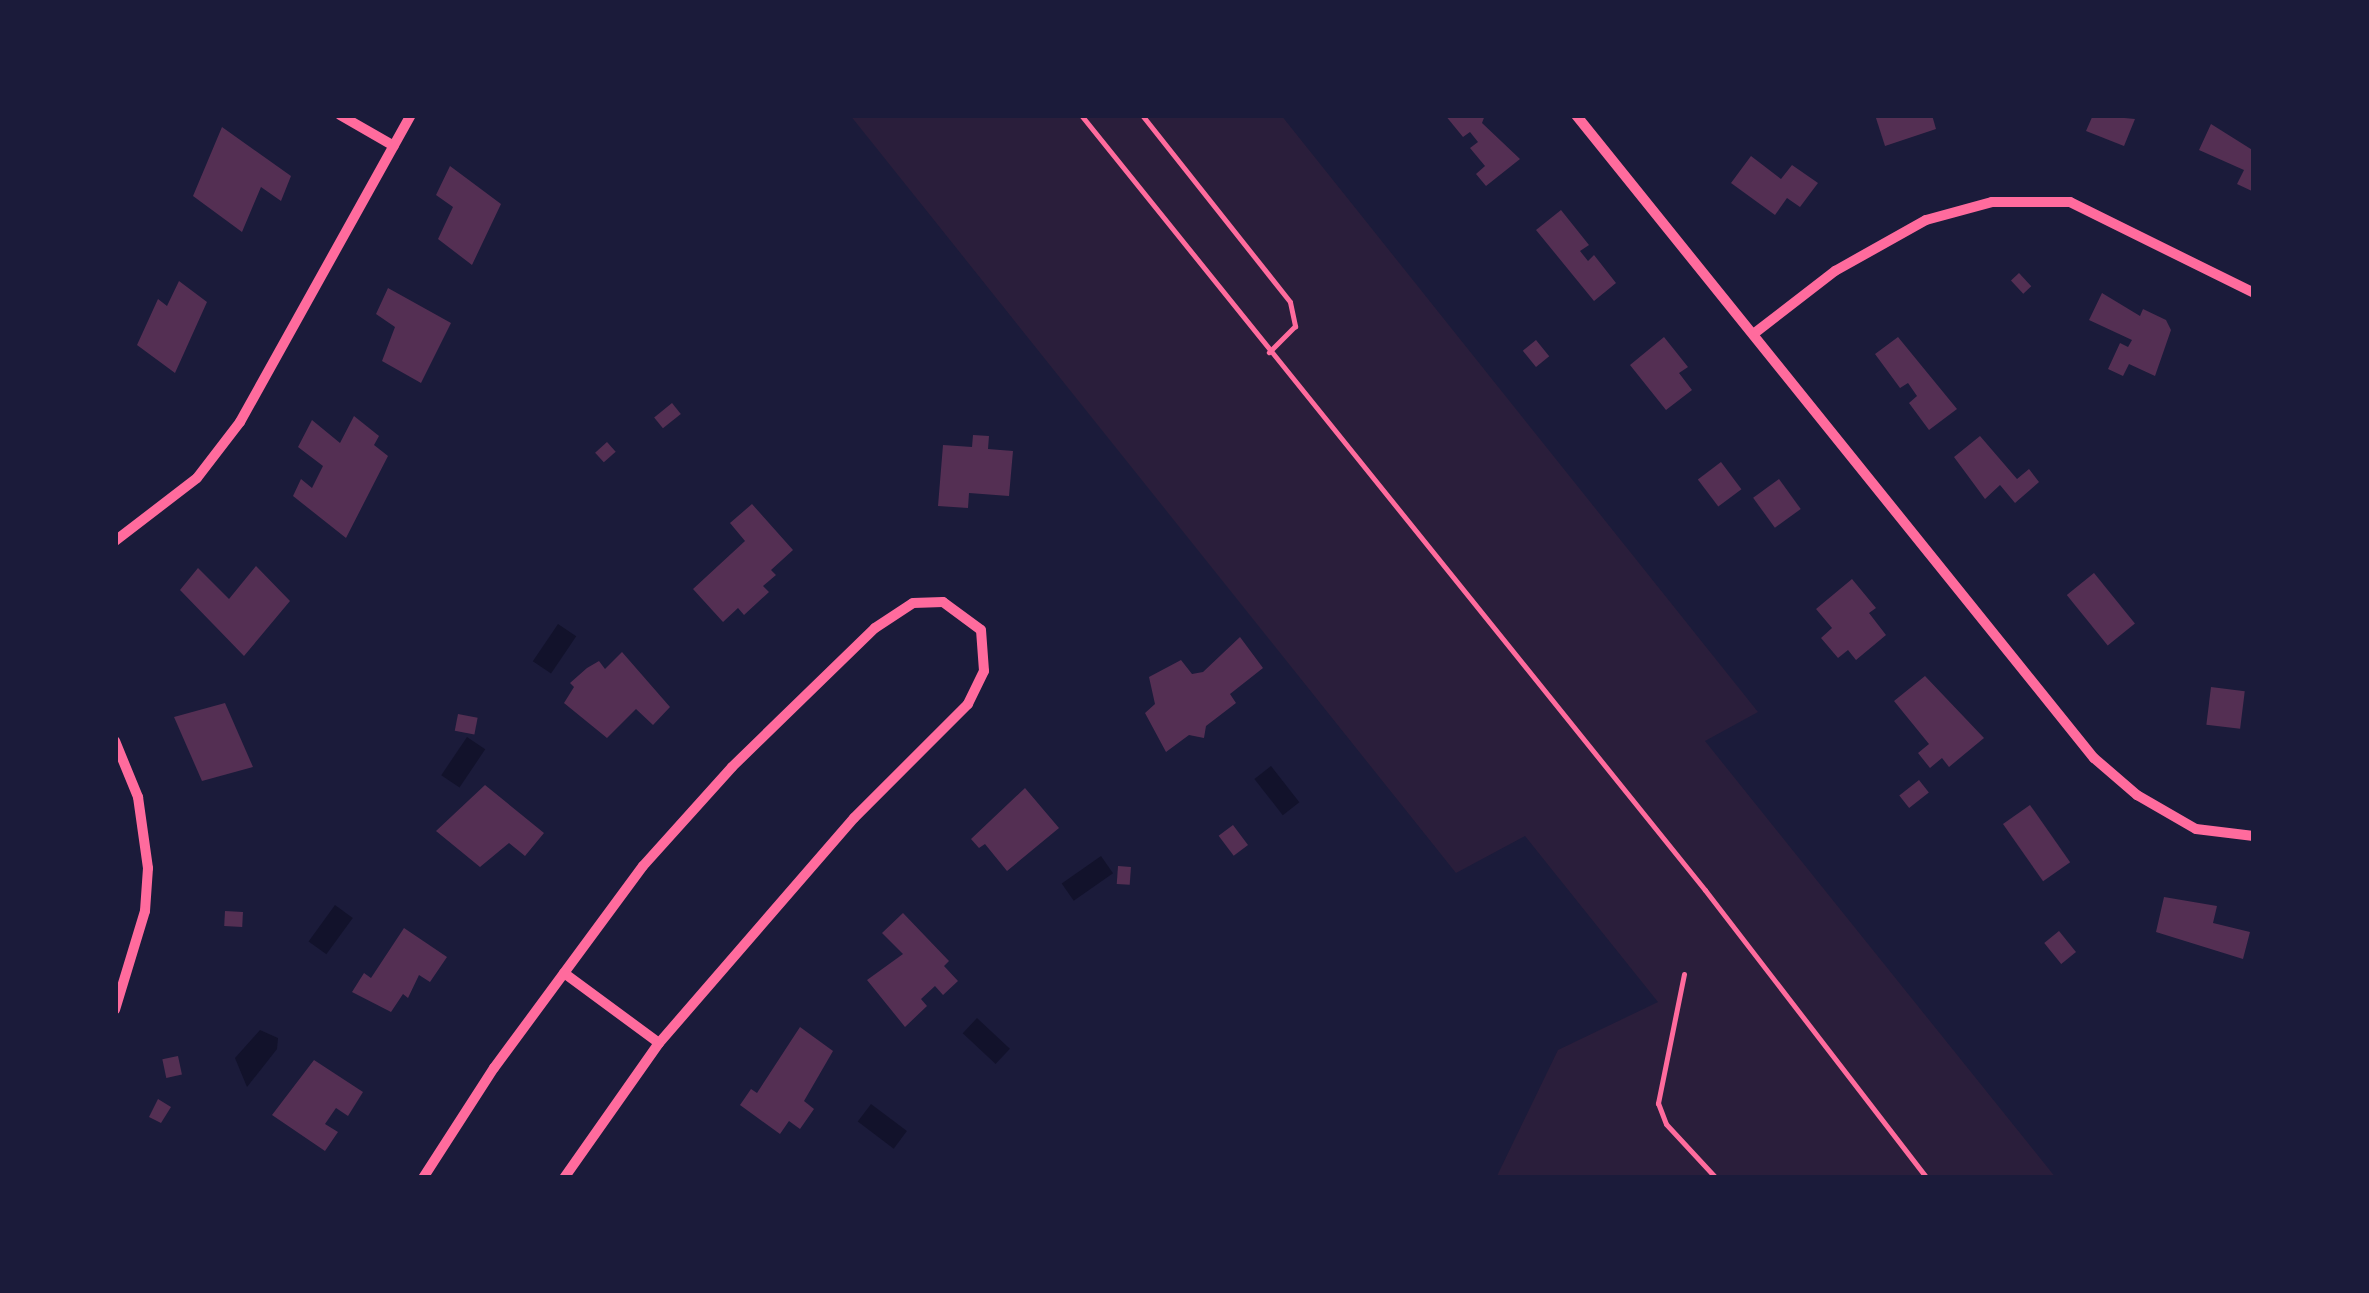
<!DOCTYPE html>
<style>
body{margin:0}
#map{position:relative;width:2369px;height:1293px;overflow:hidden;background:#1b1b3a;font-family:Karla,sans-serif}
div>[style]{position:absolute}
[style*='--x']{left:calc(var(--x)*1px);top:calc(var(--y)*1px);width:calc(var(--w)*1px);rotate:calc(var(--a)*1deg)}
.green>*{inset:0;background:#2a1e3b}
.water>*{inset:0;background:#12122b;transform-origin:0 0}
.building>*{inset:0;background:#542f53;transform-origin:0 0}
.path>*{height:5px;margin:-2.5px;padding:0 2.5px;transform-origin:2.5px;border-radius:2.5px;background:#ff6b9d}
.minor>*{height:10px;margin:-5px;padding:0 5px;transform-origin:5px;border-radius:5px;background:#ff6b9d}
span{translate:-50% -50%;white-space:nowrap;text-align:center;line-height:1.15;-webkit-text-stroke:9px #1b1b3a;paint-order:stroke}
.frame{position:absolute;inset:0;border:118px solid #1b1b3a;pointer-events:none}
</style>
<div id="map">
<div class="green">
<i style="clip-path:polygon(850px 115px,1281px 115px,1758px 712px,1705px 741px,2056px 1178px,1496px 1178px,1558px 1050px,1658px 1002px,1525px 836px,1456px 873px)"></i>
</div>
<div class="water">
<i style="left:558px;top:624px;width:22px;height:45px;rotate:34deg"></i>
<i style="left:467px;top:737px;width:22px;height:46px;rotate:34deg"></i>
<i style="left:1271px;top:766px;width:46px;height:21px;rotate:52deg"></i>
<i style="left:1101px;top:856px;width:21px;height:48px;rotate:55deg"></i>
<i style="left:335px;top:905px;width:22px;height:45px;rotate:36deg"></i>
<i style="left:977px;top:1018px;width:45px;height:21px;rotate:43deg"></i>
<i style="clip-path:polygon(260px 1030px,278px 1038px,277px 1049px,247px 1087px,235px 1058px)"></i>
<i style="left:871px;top:1104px;width:45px;height:22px;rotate:37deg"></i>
</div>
<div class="building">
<i style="clip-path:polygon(1445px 115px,1485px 115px,1482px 123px,1520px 159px,1486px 186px,1476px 174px,1485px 166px,1470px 148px,1478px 142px,1470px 132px,1463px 137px)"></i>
<i style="clip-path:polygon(1875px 115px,1932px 115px,1936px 129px,1885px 146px)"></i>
<i style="clip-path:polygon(2093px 115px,2135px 119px,2124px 146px,2086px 131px)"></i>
<i style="clip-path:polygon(2211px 124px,2254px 151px,2254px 192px,2237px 184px,2244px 170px,2199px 150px)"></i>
<i style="clip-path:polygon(222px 127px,291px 176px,281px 201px,261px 187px,242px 232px,193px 196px)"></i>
<i style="clip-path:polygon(1751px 156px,1781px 179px,1792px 165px,1818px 183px,1800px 207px,1787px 198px,1775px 215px,1731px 183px)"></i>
<i style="clip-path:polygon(450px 166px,501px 204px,472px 265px,438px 239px,453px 207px,436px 195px)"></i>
<i style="clip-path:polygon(1561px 210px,1589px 245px,1580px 251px,1588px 261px,1594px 255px,1616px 283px,1594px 301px,1536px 230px)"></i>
<i style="left:2019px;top:273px;width:18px;height:11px;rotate:47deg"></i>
<i style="clip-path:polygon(179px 281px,207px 302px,175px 373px,137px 345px,158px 299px,167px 306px)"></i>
<i style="clip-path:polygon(388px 288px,451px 323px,421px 383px,382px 361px,395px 327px,376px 314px)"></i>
<i style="clip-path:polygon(2102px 293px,2140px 316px,2143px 309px,2166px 320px,2171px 330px,2155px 376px,2129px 364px,2123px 376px,2108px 369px,2120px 343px,2128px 347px,2132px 340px,2089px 320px)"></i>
<i style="clip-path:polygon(1664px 337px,1688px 367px,1679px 373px,1692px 390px,1666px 410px,1630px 365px)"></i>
<i style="clip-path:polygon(1898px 337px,1957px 409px,1929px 430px,1909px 403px,1917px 396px,1908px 383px,1900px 388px,1875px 354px)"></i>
<i style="left:1536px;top:340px;width:21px;height:17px;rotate:51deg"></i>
<i style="left:672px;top:403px;width:14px;height:23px;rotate:51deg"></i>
<i style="clip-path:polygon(354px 416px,379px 436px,374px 445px,388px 456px,346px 538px,293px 496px,301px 479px,312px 488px,323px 466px,298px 447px,312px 420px,340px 443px)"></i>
<i style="clip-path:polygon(973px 435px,989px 436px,988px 449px,1013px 451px,1009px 496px,969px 493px,968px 508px,938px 506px,943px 445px,972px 447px)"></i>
<i style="clip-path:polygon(1980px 436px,2017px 479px,2029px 469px,2039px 482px,2015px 503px,2000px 485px,1985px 499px,1954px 457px)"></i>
<i style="left:607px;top:442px;width:13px;height:16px;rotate:48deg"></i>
<i style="left:1721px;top:462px;width:34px;height:29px;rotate:53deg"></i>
<i style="left:1779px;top:479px;width:37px;height:32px;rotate:54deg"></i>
<i style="clip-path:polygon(752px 504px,793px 550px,771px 570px,776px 575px,763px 586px,769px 592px,744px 615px,738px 608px,723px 622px,693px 589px,745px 541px,730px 523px)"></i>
<i style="clip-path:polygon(256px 566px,290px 601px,244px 656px,180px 590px,198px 568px,229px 599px)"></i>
<i style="left:2094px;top:573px;width:65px;height:35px;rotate:51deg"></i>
<i style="clip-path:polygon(1852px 579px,1876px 608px,1869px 613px,1886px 635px,1856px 660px,1848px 650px,1838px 658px,1821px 638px,1832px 628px,1816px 609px)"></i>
<i style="clip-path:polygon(1240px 637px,1263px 668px,1230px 694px,1236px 703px,1206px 726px,1204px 738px,1189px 735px,1166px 752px,1145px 713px,1155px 704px,1149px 677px,1181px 660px,1192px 674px,1203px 672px)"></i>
<i style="clip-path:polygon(622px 652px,670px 707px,653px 725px,636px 709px,607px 738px,564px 703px,574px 687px,570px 683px,587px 668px,599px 661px,605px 669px)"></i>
<i style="clip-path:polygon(1925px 676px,1984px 738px,1949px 767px,1942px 758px,1930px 768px,1918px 753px,1929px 744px,1894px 701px)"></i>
<i style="left:2211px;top:687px;width:34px;height:38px;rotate:7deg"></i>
<i style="clip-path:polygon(225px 703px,253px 767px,202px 781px,174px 717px)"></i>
<i style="left:458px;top:714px;width:20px;height:17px;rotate:11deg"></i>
<i style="left:1919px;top:780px;width:16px;height:25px;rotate:52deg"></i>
<i style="clip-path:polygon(485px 785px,544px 833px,525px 856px,509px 843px,480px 867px,436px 831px)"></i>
<i style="clip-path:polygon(1025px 788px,1059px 828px,1007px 871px,985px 844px,979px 848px,971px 839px)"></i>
<i style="left:2030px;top:805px;width:70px;height:33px;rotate:55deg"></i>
<i style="left:1233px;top:825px;width:25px;height:18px;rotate:53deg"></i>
<i style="left:1118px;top:866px;width:13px;height:18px;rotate:4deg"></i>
<i style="clip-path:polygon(2164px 897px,2217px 906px,2213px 923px,2250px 932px,2243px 959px,2156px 932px)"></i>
<i style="left:225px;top:911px;width:18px;height:15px;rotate:3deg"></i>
<i style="clip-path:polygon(903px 913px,949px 961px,944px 966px,958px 981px,943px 995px,935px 986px,921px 999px,927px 1006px,905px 1027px,867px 980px,903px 954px,882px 933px)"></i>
<i style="clip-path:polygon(404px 928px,447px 957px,430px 982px,419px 975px,408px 998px,403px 994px,391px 1012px,352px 992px,364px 973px,371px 978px)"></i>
<i style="left:2059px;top:931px;width:27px;height:19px;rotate:51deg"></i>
<i style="clip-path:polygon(800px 1027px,833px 1051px,804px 1101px,814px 1109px,800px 1129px,789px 1121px,780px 1134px,740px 1105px,751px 1089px,757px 1093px)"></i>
<i style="left:178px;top:1056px;width:19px;height:16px;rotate:78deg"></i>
<i style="clip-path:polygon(314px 1060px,363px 1092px,348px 1116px,336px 1108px,325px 1124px,338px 1132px,325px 1151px,272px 1115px)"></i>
<i style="clip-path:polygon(158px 1099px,171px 1107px,161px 1123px,149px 1117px)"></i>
</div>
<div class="path">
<i style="--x:1081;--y:115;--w:995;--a:51.16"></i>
<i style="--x:1705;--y:890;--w:364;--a:52.4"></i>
<i style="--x:1142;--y:115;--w:238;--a:51.6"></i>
<i style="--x:1290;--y:302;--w:25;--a:78"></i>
<i style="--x:1295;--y:326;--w:37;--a:135"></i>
<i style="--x:1684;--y:974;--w:132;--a:101.4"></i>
<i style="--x:1658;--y:1103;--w:22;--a:69"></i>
<i style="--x:1666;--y:1124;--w:74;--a:47.2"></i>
</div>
<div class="minor">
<i style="--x:340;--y:115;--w:62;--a:29.9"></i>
<i style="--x:1576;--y:115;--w:826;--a:51.15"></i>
<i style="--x:2094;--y:758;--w:57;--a:40.7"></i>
<i style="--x:2137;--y:795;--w:68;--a:30"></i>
<i style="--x:2196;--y:829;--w:58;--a:6.9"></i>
<i style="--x:1756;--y:332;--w:100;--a:-37.7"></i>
<i style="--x:1835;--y:271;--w:104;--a:-29.3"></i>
<i style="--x:1926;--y:220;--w:68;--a:-15.3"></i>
<i style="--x:1992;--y:202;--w:78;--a:0"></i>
<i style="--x:2070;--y:202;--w:205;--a:26.3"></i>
<i style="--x:115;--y:541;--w:103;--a:-37.5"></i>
<i style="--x:197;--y:478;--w:71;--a:-52.5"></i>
<i style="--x:240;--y:422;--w:351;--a:-60.9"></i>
<i style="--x:115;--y:741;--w:61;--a:67.7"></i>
<i style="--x:138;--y:797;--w:72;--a:82"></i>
<i style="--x:148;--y:868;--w:43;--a:94"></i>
<i style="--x:145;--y:911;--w:103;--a:106.9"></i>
<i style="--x:564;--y:973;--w:118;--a:36.4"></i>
<i style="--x:423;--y:1178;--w:131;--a:-57.2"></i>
<i style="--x:494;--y:1068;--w:251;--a:-53.6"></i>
<i style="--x:643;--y:866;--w:133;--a:-48"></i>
<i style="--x:732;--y:767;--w:199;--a:-44.2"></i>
<i style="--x:875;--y:628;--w:45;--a:-33.3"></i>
<i style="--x:913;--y:603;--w:30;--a:-2"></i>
<i style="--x:943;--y:602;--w:47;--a:36.4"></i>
<i style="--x:981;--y:630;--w:41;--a:85.8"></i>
<i style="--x:984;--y:671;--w:37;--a:116"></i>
<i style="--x:968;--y:704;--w:161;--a:135"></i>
<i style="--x:854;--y:818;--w:298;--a:130.9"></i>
<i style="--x:659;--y:1043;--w:165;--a:125.1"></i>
</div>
<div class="frame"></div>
</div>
